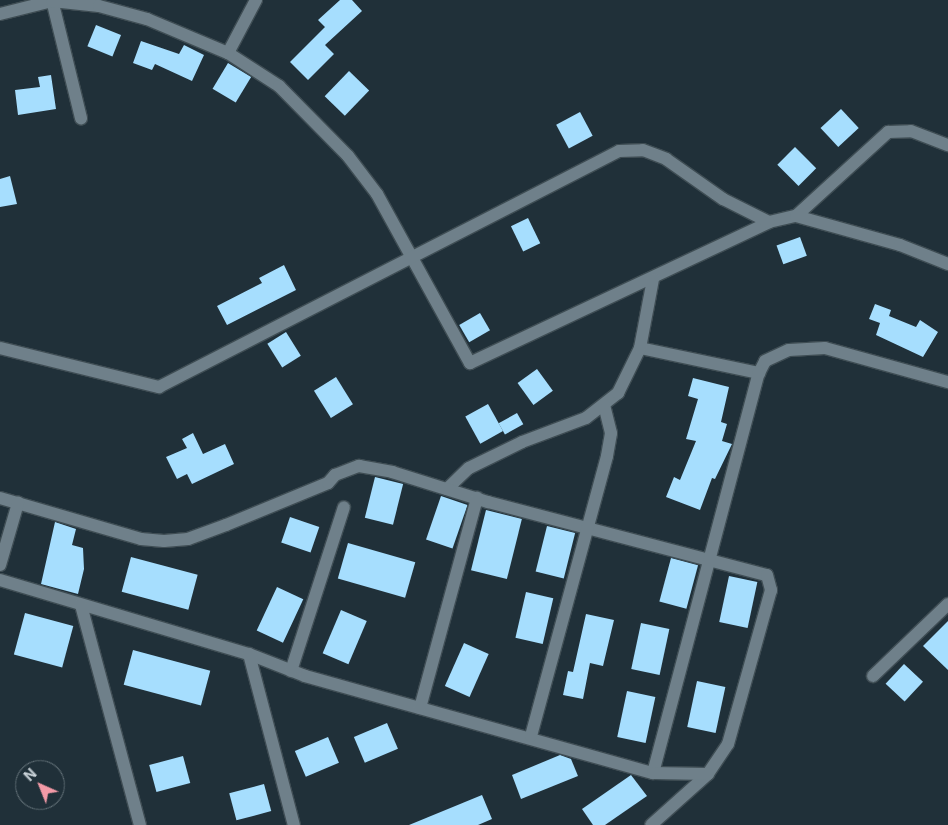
<!DOCTYPE html>
<style>
body{margin:0}
#map{position:relative;width:948px;height:825px;overflow:hidden;background:#203039;font-family:Inter,sans-serif}
div>[style]{position:absolute}
[style*='--x']{left:calc(var(--x)*1px);top:calc(var(--y)*1px);width:calc(var(--w)*1px);rotate:calc(var(--a)*1deg)}
.building>*{inset:0;background:#a6defe;transform-origin:0 0}
.roads{filter:drop-shadow(1px 0 #3f4d54) drop-shadow(-1px 0 #3f4d54) drop-shadow(0 1px #3f4d54) drop-shadow(0 -1px #3f4d54)}
.street>*{height:12px;margin:-6px;padding:0 6px;transform-origin:6px;border-radius:6px;background:#6f808a}
span{translate:-50% -50%;white-space:nowrap;text-align:center;line-height:1.15;-webkit-text-stroke:5px #203039;paint-order:stroke}
.north{position:absolute;left:15px;top:760px;width:50px;height:50px;box-sizing:border-box;background:#203039;border:1px solid #647279;border-radius:50%;rotate:316deg;font-size:14px;font-weight:700;line-height:20px;text-align:center;color:#cbd4da}
.north::after{content:'';display:block;margin:auto;width:18px;height:22px;background:#f39aa7;clip-path:polygon(50% 0,100% 100%,50% 72%,0 100%)}
</style>
<div id="map">
<div class="building">
<i style="clip-path:polygon(340px 0,352px 0,362px 11px,325px 45px,334px 54px,308px 80px,290px 62px,325px 27px,318px 20px)"></i>
<i style="left:96px;top:25px;width:27px;height:23px;rotate:22deg"></i>
<i style="clip-path:polygon(141px 41px,179px 54px,184px 45px,204px 55px,192px 81px,155px 64px,152px 70px,133px 63px)"></i>
<i style="left:228px;top:63px;width:27px;height:30px;rotate:31deg"></i>
<i style="left:349px;top:71px;width:28px;height:35px;rotate:44deg"></i>
<i style="clip-path:polygon(51px 75px,56px 109px,18px 115px,15px 90px,40px 87px,38px 77px)"></i>
<i style="left:841px;top:109px;width:26px;height:28px;rotate:47deg"></i>
<i style="left:580px;top:112px;width:27px;height:27px;rotate:62deg"></i>
<i style="left:795px;top:147px;width:30px;height:25px;rotate:45deg"></i>
<i style="clip-path:polygon(10px 176px,17px 204px,0 207px,0 179px)"></i>
<i style="left:528px;top:218px;width:28px;height:19px;rotate:64deg"></i>
<i style="left:800px;top:237px;width:20px;height:25px;rotate:70deg"></i>
<i style="clip-path:polygon(284px 265px,296px 290px,227px 325px,217px 306px,262px 283px,259px 278px)"></i>
<i style="clip-path:polygon(875px 304px,891px 310px,889px 316px,916px 327px,920px 320px,938px 332px,923px 357px,876px 335px,880px 323px,869px 319px)"></i>
<i style="left:480px;top:313px;width:20px;height:24px;rotate:60deg"></i>
<i style="left:286px;top:332px;width:28px;height:22px;rotate:58deg"></i>
<i style="left:537px;top:369px;width:27px;height:24px;rotate:54deg"></i>
<i style="left:336px;top:377px;width:32px;height:26px;rotate:58deg"></i>
<i style="clip-path:polygon(693px 378px,729px 387px,721px 422px,727px 424px,722px 441px,732px 444px,715px 479px,712px 478px,700px 510px,666px 497px,674px 477px,680px 480px,696px 441px,686px 439px,698px 399px,688px 396px)"></i>
<i style="left:488px;top:404px;width:31px;height:26px;rotate:61deg"></i>
<i style="left:517px;top:413px;width:13px;height:21px;rotate:61deg"></i>
<i style="clip-path:polygon(193px 433px,203px 454px,225px 444px,234px 464px,192px 484px,187px 474px,177px 479px,166px 457px,187px 448px,182px 439px)"></i>
<i style="left:375px;top:477px;width:29px;height:42px;rotate:14deg"></i>
<i style="left:441px;top:496px;width:28px;height:46px;rotate:19deg"></i>
<i style="left:486px;top:510px;width:37px;height:62px;rotate:14deg"></i>
<i style="left:290px;top:517px;width:31px;height:27px;rotate:19deg"></i>
<i style="clip-path:polygon(55px 522px,76px 529px,72px 545px,83px 548px,84px 569px,78px 594px,41px 584px)"></i>
<i style="left:547px;top:526px;width:29px;height:47px;rotate:14deg"></i>
<i style="left:348px;top:543px;width:70px;height:37px;rotate:16deg"></i>
<i style="left:131px;top:557px;width:69px;height:36px;rotate:15deg"></i>
<i style="left:671px;top:558px;width:28px;height:45px;rotate:15deg"></i>
<i style="left:729px;top:576px;width:29px;height:47px;rotate:12deg"></i>
<i style="left:277px;top:587px;width:29px;height:48px;rotate:25deg"></i>
<i style="left:526px;top:592px;width:28px;height:47px;rotate:13deg"></i>
<i style="left:341px;top:610px;width:28px;height:47px;rotate:23deg"></i>
<i style="left:25px;top:613px;width:50px;height:43px;rotate:15deg"></i>
<i style="clip-path:polygon(586px 614px,614px 620px,603px 666px,590px 663px,583px 699px,563px 695px,568px 671px,573px 672px)"></i>
<i style="clip-path:polygon(948px 621px,948px 670px,923px 646px)"></i>
<i style="left:641px;top:623px;width:29px;height:47px;rotate:12deg"></i>
<i style="left:464px;top:643px;width:27px;height:47px;rotate:24deg"></i>
<i style="left:133px;top:650px;width:80px;height:36px;rotate:15deg"></i>
<i style="left:904px;top:664px;width:26px;height:27px;rotate:43deg"></i>
<i style="left:697px;top:681px;width:29px;height:47px;rotate:12deg"></i>
<i style="left:627px;top:691px;width:29px;height:47px;rotate:12deg"></i>
<i style="left:387px;top:723px;width:28px;height:36px;rotate:67deg"></i>
<i style="left:328px;top:737px;width:28px;height:36px;rotate:67deg"></i>
<i style="clip-path:polygon(560px 755px,571px 759px,578px 776px,521px 799px,512px 775px)"></i>
<i style="left:183px;top:756px;width:28px;height:35px;rotate:75deg"></i>
<i style="clip-path:polygon(631px 775px,647px 796px,605px 825px,593px 825px,582px 809px)"></i>
<i style="left:264px;top:784px;width:28px;height:36px;rotate:75deg"></i>
<i style="clip-path:polygon(482px 795px,492px 819px,478px 825px,409px 825px)"></i>
</div>
<div class="roads">
<div class="street">
<i style="--x:52;--y:0;--w:122;--a:76.2"></i>
<i style="--x:0;--y:14;--w:54;--a:-14"></i>
<i style="--x:52;--y:1;--w:47;--a:6.1"></i>
<i style="--x:99;--y:6;--w:50;--a:15.2"></i>
<i style="--x:147;--y:19;--w:88;--a:22.8"></i>
<i style="--x:228;--y:53;--w:61;--a:32.9"></i>
<i style="--x:279;--y:86;--w:98;--a:45.4"></i>
<i style="--x:348;--y:156;--w:48;--a:52.7"></i>
<i style="--x:377;--y:194;--w:193;--a:61.2"></i>
<i style="--x:470;--y:363;--w:331;--a:-25.2"></i>
<i style="--x:769;--y:222;--w:28;--a:-13"></i>
<i style="--x:796;--y:216;--w:108;--a:15.6"></i>
<i style="--x:900;--y:245;--w:52;--a:21.6"></i>
<i style="--x:228;--y:53;--w:60;--a:-62.2"></i>
<i style="--x:796;--y:216;--w:125;--a:-42.4"></i>
<i style="--x:888;--y:132;--w:23;--a:-2"></i>
<i style="--x:911;--y:131;--w:40;--a:21"></i>
<i style="--x:0;--y:348;--w:164;--a:13.8"></i>
<i style="--x:159;--y:387;--w:517;--a:-27.16"></i>
<i style="--x:619;--y:151;--w:24;--a:-2"></i>
<i style="--x:643;--y:150;--w:25;--a:21"></i>
<i style="--x:666;--y:159;--w:70;--a:35.1"></i>
<i style="--x:723;--y:199;--w:51;--a:26.6"></i>
<i style="--x:640;--y:348;--w:122;--a:11.9"></i>
<i style="--x:759;--y:373;--w:13;--a:-63"></i>
<i style="--x:765;--y:361;--w:26;--a:-25"></i>
<i style="--x:789;--y:350;--w:36;--a:-3"></i>
<i style="--x:825;--y:348;--w:128;--a:15.5"></i>
<i style="--x:447;--y:489;--w:30;--a:-44"></i>
<i style="--x:469;--y:468;--w:59;--a:-26.1"></i>
<i style="--x:522;--y:442;--w:68;--a:-20.6"></i>
<i style="--x:586;--y:418;--w:41;--a:-38"></i>
<i style="--x:618;--y:393;--w:50;--a:-63.9"></i>
<i style="--x:640;--y:348;--w:70;--a:-79.3"></i>
<i style="--x:0;--y:498;--w:147;--a:16.2"></i>
<i style="--x:141;--y:539;--w:23;--a:5"></i>
<i style="--x:164;--y:541;--w:24;--a:-5"></i>
<i style="--x:188;--y:539;--w:40;--a:-20.2"></i>
<i style="--x:226;--y:525;--w:110;--a:-22.4"></i>
<i style="--x:328;--y:483;--w:11;--a:-49"></i>
<i style="--x:335;--y:475;--w:26;--a:-21"></i>
<i style="--x:359;--y:466;--w:34;--a:10"></i>
<i style="--x:392;--y:472;--w:101;--a:17.4"></i>
<i style="--x:488;--y:502;--w:288;--a:14.7"></i>
<i style="--x:767;--y:575;--w:16;--a:75"></i>
<i style="--x:771;--y:590;--w:160;--a:105.6"></i>
<i style="--x:728;--y:744;--w:36;--a:124"></i>
<i style="--x:708;--y:774;--w:76;--a:138.2"></i>
<i style="--x:0;--y:565;--w:65;--a:-73.8"></i>
<i style="--x:0;--y:580;--w:260;--a:16.6"></i>
<i style="--x:249;--y:654;--w:60;--a:21.4"></i>
<i style="--x:305;--y:676;--w:361;--a:15.6"></i>
<i style="--x:653;--y:773;--w:414;--a:-75.2"></i>
<i style="--x:81;--y:605;--w:228;--a:75"></i>
<i style="--x:249;--y:654;--w:177;--a:75.3"></i>
<i style="--x:291;--y:671;--w:172;--a:-72.1"></i>
<i style="--x:873;--y:676;--w:104;--a:-43.8"></i>
<i style="--x:420;--y:708;--w:218;--a:-74.8"></i>
<i style="--x:531;--y:736;--w:290;--a:-74.8"></i>
<i style="--x:607;--y:456;--w:23;--a:-80"></i>
<i style="--x:611;--y:433;--w:29;--a:-104"></i>
<i style="--x:653;--y:773;--w:55;--a:1"></i>
</div>
</div>
<div class="north">N</div>
</div>
